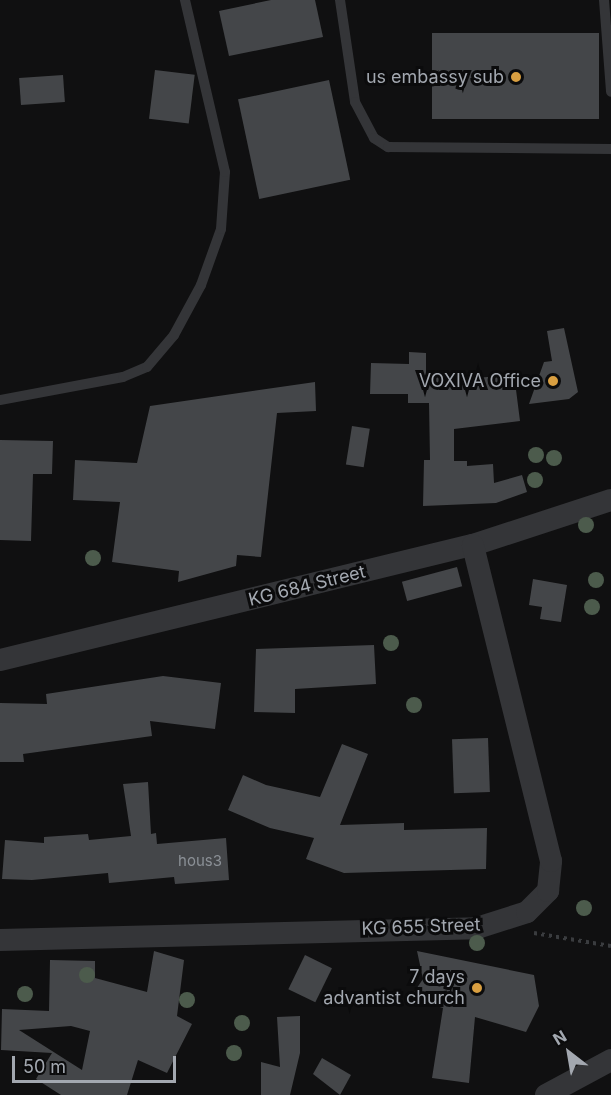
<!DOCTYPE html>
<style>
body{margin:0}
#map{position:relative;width:611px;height:1095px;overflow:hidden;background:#101011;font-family:Inter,sans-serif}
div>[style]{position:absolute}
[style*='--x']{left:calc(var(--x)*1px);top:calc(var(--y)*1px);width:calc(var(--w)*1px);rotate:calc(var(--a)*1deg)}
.building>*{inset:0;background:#444649;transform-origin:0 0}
.path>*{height:4px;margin-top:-2px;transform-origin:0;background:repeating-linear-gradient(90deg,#3a3c3f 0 3px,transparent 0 7.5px)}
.service>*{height:10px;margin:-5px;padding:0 5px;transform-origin:5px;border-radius:5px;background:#343538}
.minor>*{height:22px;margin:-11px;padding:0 11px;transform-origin:11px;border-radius:11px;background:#343538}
.trees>*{width:16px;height:16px;margin:-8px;border-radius:50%;background:#4c5b4c}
.dots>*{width:16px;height:16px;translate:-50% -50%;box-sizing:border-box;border:3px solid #0b0b0c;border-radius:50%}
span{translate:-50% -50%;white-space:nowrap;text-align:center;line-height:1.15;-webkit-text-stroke:6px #0b0b0c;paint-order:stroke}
.number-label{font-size:15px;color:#8b9096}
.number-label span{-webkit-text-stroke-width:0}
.poi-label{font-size:18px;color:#a3a8b0}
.right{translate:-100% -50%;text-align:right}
.street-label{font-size:18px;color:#a3a8b0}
.north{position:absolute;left:539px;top:1023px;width:60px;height:60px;-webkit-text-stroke:4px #0b0b0c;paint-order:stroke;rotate:329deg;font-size:16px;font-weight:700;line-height:24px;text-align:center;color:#a3a8b0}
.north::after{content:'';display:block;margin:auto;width:21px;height:27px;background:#a3a8b0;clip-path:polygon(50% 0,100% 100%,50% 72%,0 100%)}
.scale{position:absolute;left:12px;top:1056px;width:164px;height:27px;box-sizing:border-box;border:3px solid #a3a8b0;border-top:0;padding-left:8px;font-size:18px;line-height:21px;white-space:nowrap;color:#a3a8b0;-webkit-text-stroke:4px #0b0b0c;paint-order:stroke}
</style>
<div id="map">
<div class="building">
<i style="clip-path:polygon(271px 0,315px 0,323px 37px,229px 56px,219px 11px)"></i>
<i style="left:432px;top:33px;width:167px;height:86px"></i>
<i style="left:155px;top:70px;width:40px;height:49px;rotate:7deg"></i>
<i style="left:63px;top:75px;width:27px;height:44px;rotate:86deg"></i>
<i style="left:329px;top:80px;width:102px;height:93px;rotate:78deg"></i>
<i style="clip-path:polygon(564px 328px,578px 392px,569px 399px,529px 404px,544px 362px,552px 361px,547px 331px)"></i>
<i style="clip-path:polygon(409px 352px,426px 353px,426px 379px,449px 374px,451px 381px,514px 374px,520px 421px,454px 429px,454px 461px,467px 461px,467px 466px,493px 464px,494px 483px,522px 475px,527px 492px,496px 503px,423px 506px,424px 460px,430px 460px,429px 403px,408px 403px,408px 394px,370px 394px,371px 363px,409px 364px)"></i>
<i style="clip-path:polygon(315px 382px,316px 411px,277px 413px,261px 557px,237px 555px,236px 566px,178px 582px,179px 571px,112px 562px,120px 502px,73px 500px,75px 460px,137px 463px,150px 406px)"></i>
<i style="left:352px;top:426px;width:18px;height:39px;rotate:9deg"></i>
<i style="clip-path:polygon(0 440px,53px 441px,52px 474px,33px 474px,31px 541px,0 540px)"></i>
<i style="left:457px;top:567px;width:20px;height:57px;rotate:75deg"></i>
<i style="clip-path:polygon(533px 579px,567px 585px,561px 622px,540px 619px,542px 607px,529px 605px)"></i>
<i style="clip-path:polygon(374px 645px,376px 684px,295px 689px,295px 713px,254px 712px,256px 649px)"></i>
<i style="clip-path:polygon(163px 676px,221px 683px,215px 729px,150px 721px,152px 736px,23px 754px,24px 762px,0 762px,0 703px,47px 704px,46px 694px)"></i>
<i style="left:488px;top:738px;width:54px;height:36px;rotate:88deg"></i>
<i style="clip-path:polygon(342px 744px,368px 754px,340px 825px,404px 823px,404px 830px,487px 828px,486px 869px,344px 873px,306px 859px,314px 838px,270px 828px,228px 810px,243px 775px,266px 785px,320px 797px)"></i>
<i style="clip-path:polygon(148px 782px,151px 834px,156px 833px,157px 844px,226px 838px,229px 880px,175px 884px,174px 877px,109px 883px,108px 873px,32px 880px,2px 879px,5px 840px,44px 843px,44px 837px,88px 834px,89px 840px,131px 836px,123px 784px)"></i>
<i style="clip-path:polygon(evenodd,154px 951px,184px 960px,177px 1016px,192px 1024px,167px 1073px,138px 1060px,127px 1095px,61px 1095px,36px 1079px,52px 1053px,1px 1050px,2px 1009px,49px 1011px,50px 960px,95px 961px,95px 978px,147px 992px,154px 951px,71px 1026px,90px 1031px,82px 1070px,19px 1030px,71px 1026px)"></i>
<i style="clip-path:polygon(417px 951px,534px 975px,539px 1006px,526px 1032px,475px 1017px,469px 1083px,432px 1078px,443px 1008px,410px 998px,423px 979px)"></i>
<i style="left:305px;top:955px;width:30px;height:38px;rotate:26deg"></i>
<i style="clip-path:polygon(300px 1016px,300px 1053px,290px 1095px,261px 1095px,261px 1062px,280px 1067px,277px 1017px)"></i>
<i style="clip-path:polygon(322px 1058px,351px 1075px,340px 1095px,313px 1074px)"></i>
</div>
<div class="path">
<i style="--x:534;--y:933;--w:78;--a:9.6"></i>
</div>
<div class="service">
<i style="--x:340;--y:0;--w:103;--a:81.6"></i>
<i style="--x:355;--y:102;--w:41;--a:62.2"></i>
<i style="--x:374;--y:138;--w:17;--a:33"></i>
<i style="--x:388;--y:147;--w:223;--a:0.5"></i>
<i style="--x:604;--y:0;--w:92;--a:85.6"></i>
<i style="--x:0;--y:400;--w:125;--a:-10.6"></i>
<i style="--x:123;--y:377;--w:26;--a:-23"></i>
<i style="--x:147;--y:367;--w:42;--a:-49.8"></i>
<i style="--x:174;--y:335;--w:57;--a:-61.6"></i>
<i style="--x:201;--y:285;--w:59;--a:-70.3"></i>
<i style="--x:221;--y:229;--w:57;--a:-86"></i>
<i style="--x:225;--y:172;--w:177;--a:-103.1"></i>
</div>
<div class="minor">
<i style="--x:0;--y:660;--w:487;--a:-13.7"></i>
<i style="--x:473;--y:545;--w:145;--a:-18.1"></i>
<i style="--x:0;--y:940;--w:477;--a:-1.4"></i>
<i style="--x:477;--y:928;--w:52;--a:-17.7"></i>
<i style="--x:527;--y:912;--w:30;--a:-45"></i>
<i style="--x:548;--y:891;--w:30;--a:-84"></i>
<i style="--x:551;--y:861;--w:325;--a:-103.9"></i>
<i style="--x:546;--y:1095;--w:74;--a:-28.3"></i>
</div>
<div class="trees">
<i style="left:536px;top:455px"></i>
<i style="left:554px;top:458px"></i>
<i style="left:535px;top:480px"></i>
<i style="left:586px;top:525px"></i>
<i style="left:93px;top:558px"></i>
<i style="left:596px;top:580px"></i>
<i style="left:592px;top:607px"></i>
<i style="left:391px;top:643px"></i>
<i style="left:414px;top:705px"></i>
<i style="left:584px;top:908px"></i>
<i style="left:477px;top:943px"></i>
<i style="left:87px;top:975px"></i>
<i style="left:25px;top:994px"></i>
<i style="left:187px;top:1000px"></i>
<i style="left:242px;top:1023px"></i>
<i style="left:234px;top:1053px"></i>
</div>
<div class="dots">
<i style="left:516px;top:77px;background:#d99f41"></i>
<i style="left:553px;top:381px;background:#d99f41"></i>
<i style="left:477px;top:988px;background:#d99f41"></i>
</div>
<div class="number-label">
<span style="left:200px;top:861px">hous3</span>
</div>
<div class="poi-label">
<span class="right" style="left:504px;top:77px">us embassy sub</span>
<span class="right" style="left:541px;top:381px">VOXIVA Office</span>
<span class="right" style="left:465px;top:988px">7 days<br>advantist church</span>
</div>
<div class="street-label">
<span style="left:307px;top:586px;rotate:-14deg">KG 684 Street</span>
<span style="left:421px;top:927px;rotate:-2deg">KG 655 Street</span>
</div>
<div class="north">N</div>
<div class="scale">50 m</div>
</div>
